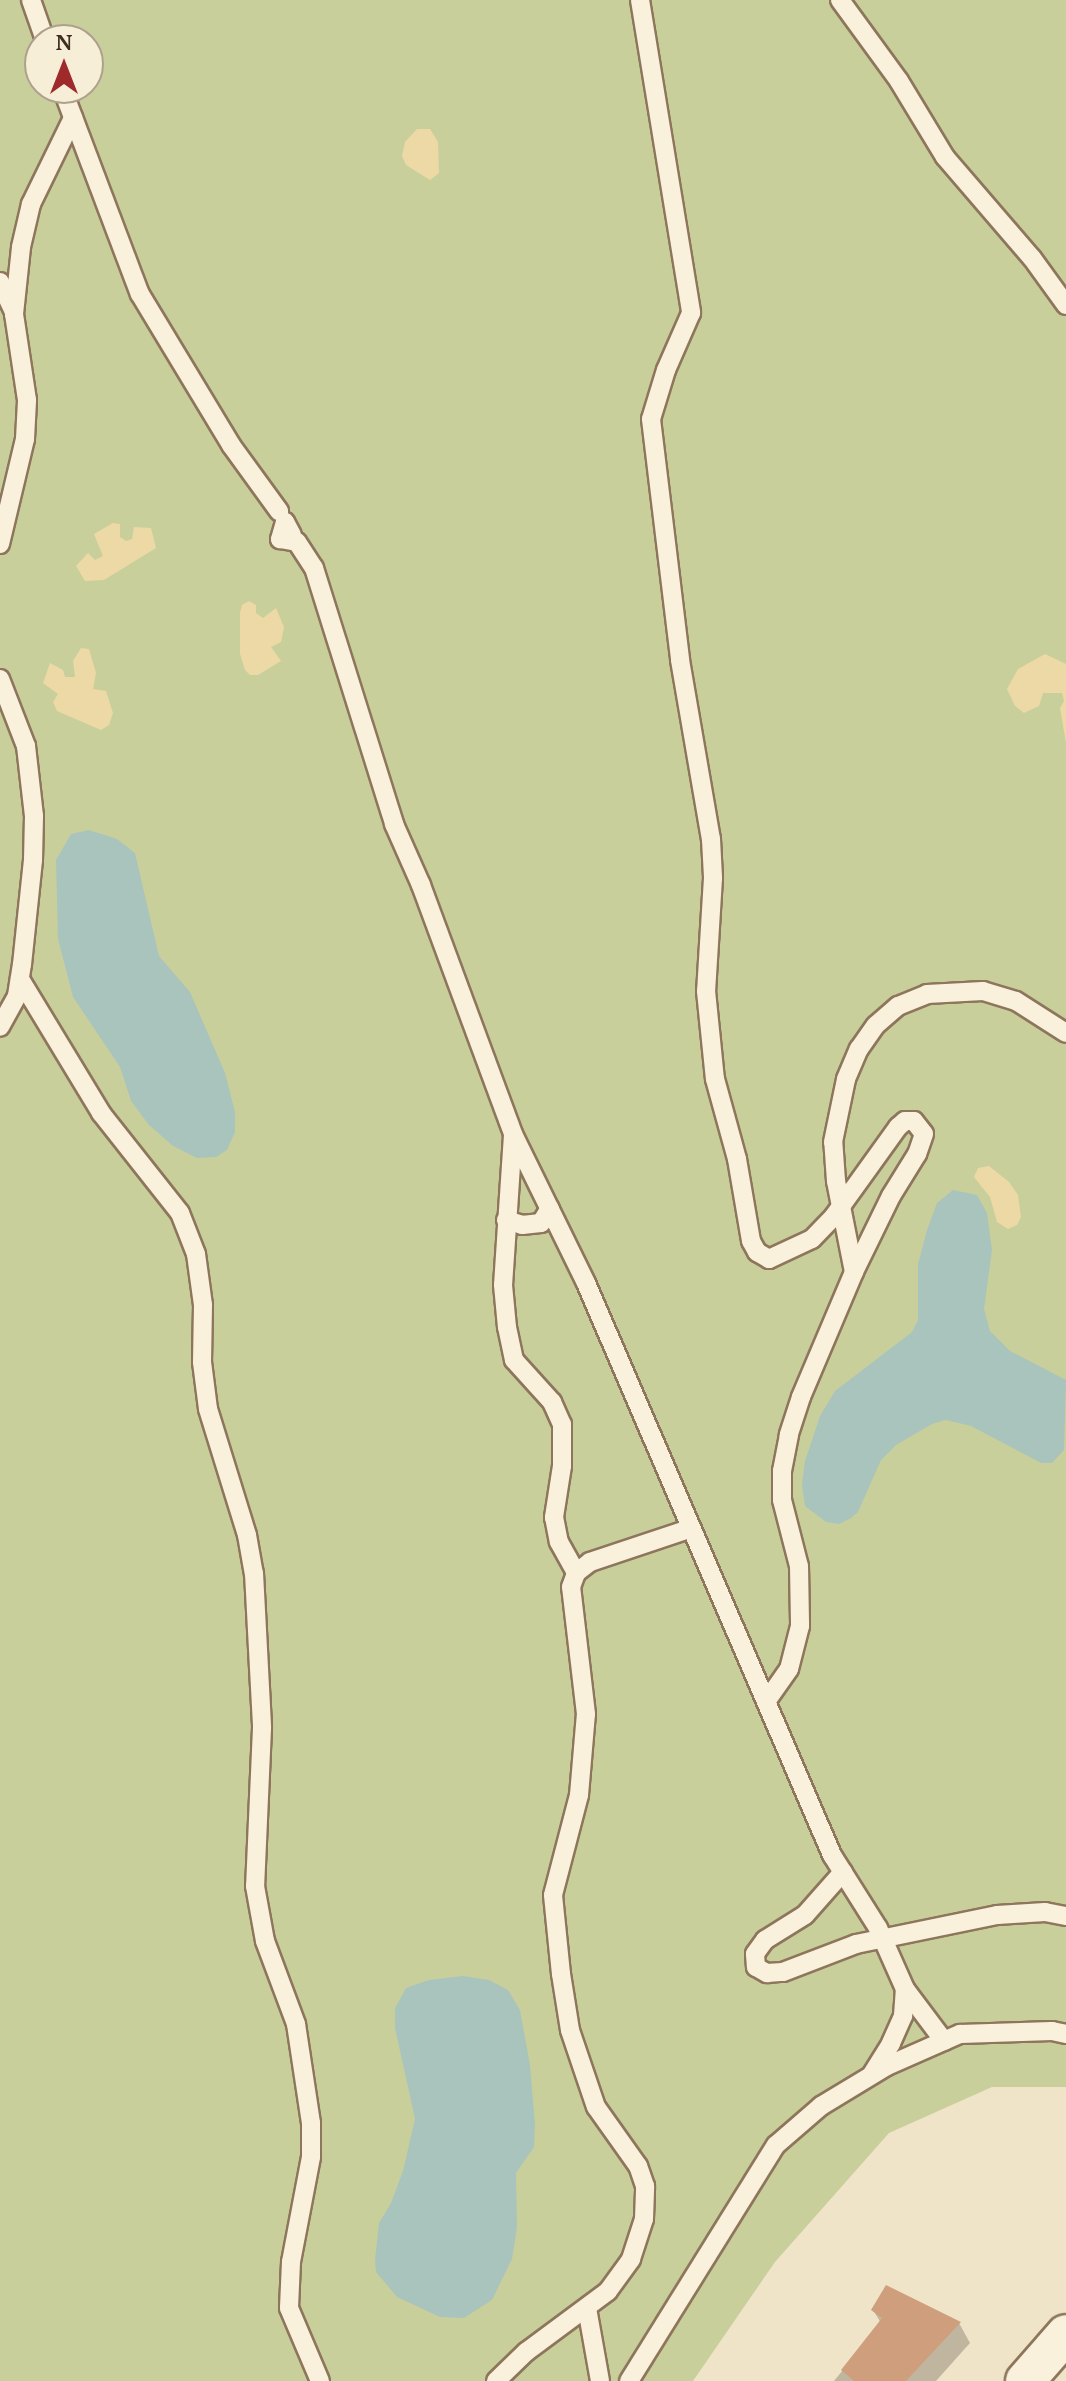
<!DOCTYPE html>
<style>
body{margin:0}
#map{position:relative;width:1066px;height:2381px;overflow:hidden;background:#f0e4c8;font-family:"PT Serif",serif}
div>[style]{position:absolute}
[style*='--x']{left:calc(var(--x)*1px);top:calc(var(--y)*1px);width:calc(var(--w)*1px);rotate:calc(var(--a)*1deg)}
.green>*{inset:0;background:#c9cf9b}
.sand>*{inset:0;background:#ecd9a5}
.water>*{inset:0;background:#a9c4bc}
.shadow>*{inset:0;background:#0003}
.building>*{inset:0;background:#cf9f7d}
.roads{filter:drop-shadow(2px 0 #8d765c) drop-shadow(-2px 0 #8d765c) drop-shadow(0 2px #8d765c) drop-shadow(0 -2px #8d765c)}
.lane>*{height:18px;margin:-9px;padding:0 9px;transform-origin:9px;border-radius:9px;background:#faf1dc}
.street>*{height:38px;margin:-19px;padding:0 19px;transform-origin:19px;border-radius:19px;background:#faf1dc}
span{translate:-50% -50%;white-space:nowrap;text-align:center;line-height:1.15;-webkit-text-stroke:8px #f7eed8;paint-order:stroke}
.north{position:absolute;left:24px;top:24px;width:80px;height:80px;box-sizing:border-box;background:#f7eed8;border:2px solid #ada18e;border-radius:50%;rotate:0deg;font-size:22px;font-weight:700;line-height:32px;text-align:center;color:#3d2e20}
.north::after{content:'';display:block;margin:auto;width:28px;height:36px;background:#9e2a2b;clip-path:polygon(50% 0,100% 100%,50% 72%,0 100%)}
</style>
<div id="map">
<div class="green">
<i style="clip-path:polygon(evenodd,0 0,1066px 0,1066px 2087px,992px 2087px,889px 2133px,775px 2262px,693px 2381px,0 2381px,0 0,40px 40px,88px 40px,88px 88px,40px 88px,40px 40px)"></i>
</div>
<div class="sand">
<i style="clip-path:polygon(417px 129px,430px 129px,438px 142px,439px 173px,430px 180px,406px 165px,402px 156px,405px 142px)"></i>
<i style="clip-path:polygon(113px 523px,120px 524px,120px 537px,126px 541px,132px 539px,134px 527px,151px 528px,156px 548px,104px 580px,85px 581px,76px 566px,88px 553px,95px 560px,103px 556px,94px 534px)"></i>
<i style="clip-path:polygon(249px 601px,256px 605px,256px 613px,263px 618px,276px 608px,284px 627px,281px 642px,271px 647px,281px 661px,258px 675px,250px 675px,245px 670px,240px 654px,240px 613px,242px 605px)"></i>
<i style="clip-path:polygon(81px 648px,89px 649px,96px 673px,93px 689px,106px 691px,113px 713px,109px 725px,101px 730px,57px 711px,53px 702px,58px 694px,43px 683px,50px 663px,63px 670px,65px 677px,75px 677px,73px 661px)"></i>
<i style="clip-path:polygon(1045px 654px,1066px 664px,1066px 743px,1060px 708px,1064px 701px,1062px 693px,1043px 693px,1039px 706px,1024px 713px,1015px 706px,1007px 689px,1018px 669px)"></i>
<i style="clip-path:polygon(989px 1166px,1009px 1182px,1018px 1195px,1021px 1217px,1017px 1225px,1008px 1229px,997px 1222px,990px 1197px,974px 1177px,978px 1168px)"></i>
</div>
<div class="water">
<i style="clip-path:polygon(89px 830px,117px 839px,135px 853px,159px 956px,190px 992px,225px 1073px,235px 1112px,235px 1132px,227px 1150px,216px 1157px,197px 1158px,173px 1146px,149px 1125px,131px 1101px,120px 1067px,73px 997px,58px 939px,56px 860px,71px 834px)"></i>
<i style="clip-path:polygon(953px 1190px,977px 1195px,987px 1213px,992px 1250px,984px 1309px,990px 1331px,1010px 1351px,1066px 1380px,1064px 1450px,1052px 1463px,1041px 1463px,971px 1426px,946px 1420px,932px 1424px,896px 1445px,881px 1460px,858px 1512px,851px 1518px,839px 1524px,826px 1522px,805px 1506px,802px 1485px,805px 1461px,820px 1416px,835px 1391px,912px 1332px,918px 1320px,918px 1264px,927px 1230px,937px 1203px)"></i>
<i style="clip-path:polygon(463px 1976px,489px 1980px,508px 1990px,520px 2010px,530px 2065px,535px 2125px,534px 2147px,516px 2173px,517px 2228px,512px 2259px,492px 2300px,464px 2318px,440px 2317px,397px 2297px,376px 2272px,375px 2260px,379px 2223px,391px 2203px,403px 2171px,415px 2119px,395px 2028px,395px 2008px,406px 1988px,429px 1980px)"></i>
</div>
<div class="shadow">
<i style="clip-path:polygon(873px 2310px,959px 2323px,970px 2343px,936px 2381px,834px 2381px,881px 2323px)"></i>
</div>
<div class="building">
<i style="clip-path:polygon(886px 2285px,961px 2322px,906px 2381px,854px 2381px,841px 2370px,882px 2318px,871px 2310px)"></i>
</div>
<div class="roads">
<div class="lane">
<i style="--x:31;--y:0;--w:42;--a:70.7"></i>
<i style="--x:640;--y:0;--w:317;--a:80.7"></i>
<i style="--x:691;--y:313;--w:62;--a:113.7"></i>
<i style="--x:666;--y:370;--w:51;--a:107"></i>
<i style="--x:651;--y:419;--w:243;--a:83.1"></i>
<i style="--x:680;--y:660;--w:182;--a:80.2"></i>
<i style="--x:711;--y:839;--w:39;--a:87"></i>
<i style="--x:713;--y:878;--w:113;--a:93.5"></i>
<i style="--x:706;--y:991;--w:88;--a:84.2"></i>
<i style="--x:715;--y:1079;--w:83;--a:74.6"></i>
<i style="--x:737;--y:1159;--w:83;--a:80.3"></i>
<i style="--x:751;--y:1241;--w:13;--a:61"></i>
<i style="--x:757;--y:1252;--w:14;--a:30"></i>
<i style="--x:769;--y:1259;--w:47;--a:-24.9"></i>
<i style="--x:812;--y:1239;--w:32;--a:-46"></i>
<i style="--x:834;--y:1216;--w:110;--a:-54.3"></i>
<i style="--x:898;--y:1127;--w:9;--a:-41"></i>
<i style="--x:905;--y:1121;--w:9;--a:0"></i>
<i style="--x:914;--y:1121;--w:16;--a:52"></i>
<i style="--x:924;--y:1134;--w:21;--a:109"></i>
<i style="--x:917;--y:1154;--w:49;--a:121.8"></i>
<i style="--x:891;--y:1196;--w:85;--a:116"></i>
<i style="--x:854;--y:1272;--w:136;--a:113"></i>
<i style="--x:801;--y:1397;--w:40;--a:108"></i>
<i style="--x:789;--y:1435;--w:37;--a:101"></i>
<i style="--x:782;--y:1471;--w:29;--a:90"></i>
<i style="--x:782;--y:1500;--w:68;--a:75.6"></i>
<i style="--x:799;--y:1566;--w:60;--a:89"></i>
<i style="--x:800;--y:1626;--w:44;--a:104.3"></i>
<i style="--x:789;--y:1669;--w:39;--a:125"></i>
<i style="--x:840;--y:0;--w:100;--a:53.9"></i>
<i style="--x:899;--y:81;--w:89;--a:58.8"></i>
<i style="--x:945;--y:157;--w:133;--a:49.3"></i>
<i style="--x:1032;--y:258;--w:58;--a:54.1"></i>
<i style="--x:62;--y:88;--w:220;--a:69.3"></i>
<i style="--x:140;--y:294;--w:176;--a:58.9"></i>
<i style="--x:231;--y:445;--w:82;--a:54"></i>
<i style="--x:0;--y:282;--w:33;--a:65"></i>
<i style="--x:292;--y:535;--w:15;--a:-118"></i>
<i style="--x:285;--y:522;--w:18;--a:106"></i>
<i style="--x:280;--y:539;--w:17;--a:10"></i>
<i style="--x:297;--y:542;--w:31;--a:57"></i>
<i style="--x:314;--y:568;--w:268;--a:72.6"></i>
<i style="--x:394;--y:824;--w:67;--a:66.1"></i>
<i style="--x:421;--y:885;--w:265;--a:69.7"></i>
<i style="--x:513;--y:1134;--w:166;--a:63.9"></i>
<i style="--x:586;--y:1283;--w:623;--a:66.73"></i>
<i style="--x:832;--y:1855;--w:86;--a:57.8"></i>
<i style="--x:878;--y:1928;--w:67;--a:66.1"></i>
<i style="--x:905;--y:1989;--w:65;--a:53.1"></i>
<i style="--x:0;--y:544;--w:108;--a:-76.6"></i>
<i style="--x:25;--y:439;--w:39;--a:-87"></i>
<i style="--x:27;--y:400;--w:87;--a:-98.6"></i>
<i style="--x:14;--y:314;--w:67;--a:-84"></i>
<i style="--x:21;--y:247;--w:44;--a:-76.9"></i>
<i style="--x:31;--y:204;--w:96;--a:-64"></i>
<i style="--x:0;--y:679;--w:72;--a:68.8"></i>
<i style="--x:26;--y:746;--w:70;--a:83.5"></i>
<i style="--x:34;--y:816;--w:44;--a:91.3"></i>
<i style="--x:33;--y:860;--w:105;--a:96"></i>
<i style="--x:22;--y:964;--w:32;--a:99"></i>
<i style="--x:17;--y:996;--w:35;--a:119"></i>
<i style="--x:20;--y:979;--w:157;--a:58.8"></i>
<i style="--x:101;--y:1113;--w:127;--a:51.7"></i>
<i style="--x:180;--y:1213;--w:44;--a:68.7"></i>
<i style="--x:196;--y:1254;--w:51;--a:82.2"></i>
<i style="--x:203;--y:1305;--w:57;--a:91"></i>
<i style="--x:202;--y:1362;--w:47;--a:82.7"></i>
<i style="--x:208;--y:1409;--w:132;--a:72.8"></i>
<i style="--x:247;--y:1535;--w:39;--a:80"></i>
<i style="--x:254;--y:1573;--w:155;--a:87"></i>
<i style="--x:262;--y:1728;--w:158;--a:92.5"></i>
<i style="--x:255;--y:1886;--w:56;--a:79.7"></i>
<i style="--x:265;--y:1941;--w:89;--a:69.5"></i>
<i style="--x:296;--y:2024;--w:100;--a:81.4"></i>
<i style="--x:311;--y:2123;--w:34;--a:90"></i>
<i style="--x:311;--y:2157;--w:107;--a:100.8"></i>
<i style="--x:291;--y:2262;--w:46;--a:92.5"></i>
<i style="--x:289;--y:2308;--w:79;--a:67"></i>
<i style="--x:513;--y:1135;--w:150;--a:93.8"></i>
<i style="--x:503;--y:1285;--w:42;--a:84.6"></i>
<i style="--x:507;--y:1327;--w:34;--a:78"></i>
<i style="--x:514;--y:1360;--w:57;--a:47.9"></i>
<i style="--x:552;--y:1402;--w:24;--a:66"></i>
<i style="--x:562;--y:1424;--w:42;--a:90"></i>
<i style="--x:562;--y:1466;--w:52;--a:98.9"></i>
<i style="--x:554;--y:1517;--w:25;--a:79"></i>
<i style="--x:559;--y:1542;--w:35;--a:61"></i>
<i style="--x:506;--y:1220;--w:17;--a:17"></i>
<i style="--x:522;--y:1225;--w:19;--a:-6"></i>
<i style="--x:541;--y:1223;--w:17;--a:-59"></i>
<i style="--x:854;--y:1272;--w:93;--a:-101.2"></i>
<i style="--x:836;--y:1181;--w:39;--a:-94"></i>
<i style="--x:833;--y:1142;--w:64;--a:-78.3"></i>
<i style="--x:846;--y:1079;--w:33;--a:-67"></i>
<i style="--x:859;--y:1049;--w:29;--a:-55"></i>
<i style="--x:876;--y:1025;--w:29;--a:-41"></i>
<i style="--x:898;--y:1006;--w:31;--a:-22"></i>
<i style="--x:927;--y:994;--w:56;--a:-3.1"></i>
<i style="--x:983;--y:991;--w:34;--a:17"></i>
<i style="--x:1016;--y:1001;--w:59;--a:32.6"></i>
<i style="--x:843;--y:1872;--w:57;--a:131.5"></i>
<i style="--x:805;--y:1915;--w:47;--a:148"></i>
<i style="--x:765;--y:1940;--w:17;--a:126"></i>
<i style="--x:755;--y:1954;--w:13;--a:86"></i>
<i style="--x:756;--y:1967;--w:13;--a:29"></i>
<i style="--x:767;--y:1973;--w:16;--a:-4"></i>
<i style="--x:783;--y:1972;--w:78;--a:-21"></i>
<i style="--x:856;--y:1944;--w:144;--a:-11.6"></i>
<i style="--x:997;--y:1915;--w:48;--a:-3.6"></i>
<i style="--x:1045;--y:1912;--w:21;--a:11"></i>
<i style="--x:872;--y:2074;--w:36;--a:-58"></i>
<i style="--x:891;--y:2043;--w:30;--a:-66"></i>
<i style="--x:903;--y:2016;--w:27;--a:-86"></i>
<i style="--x:587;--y:2308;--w:74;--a:79.9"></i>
<i style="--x:496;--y:2381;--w:42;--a:-44"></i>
<i style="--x:526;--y:2352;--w:102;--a:-36.6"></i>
<i style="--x:608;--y:2291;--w:39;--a:-54"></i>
<i style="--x:631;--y:2259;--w:42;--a:-72"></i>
<i style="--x:644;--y:2219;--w:33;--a:-88"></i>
<i style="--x:645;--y:2186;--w:21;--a:-109"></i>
<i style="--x:638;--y:2166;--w:72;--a:-125.4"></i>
<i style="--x:596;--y:2107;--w:81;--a:-108.7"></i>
<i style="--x:570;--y:2030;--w:57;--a:-99.1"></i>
<i style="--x:561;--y:1974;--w:79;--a:-95.8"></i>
<i style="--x:553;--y:1895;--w:103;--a:-75.4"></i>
<i style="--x:579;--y:1795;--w:81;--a:-85.1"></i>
<i style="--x:586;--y:1714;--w:128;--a:-96.7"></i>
<i style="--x:571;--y:1587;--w:15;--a:-70"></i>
<i style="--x:576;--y:1573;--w:18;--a:-38"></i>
<i style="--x:590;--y:1562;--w:104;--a:-18.4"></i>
<i style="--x:629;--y:2381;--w:278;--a:-58.1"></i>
<i style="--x:776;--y:2145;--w:60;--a:-40.9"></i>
<i style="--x:821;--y:2106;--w:77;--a:-31.2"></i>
<i style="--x:887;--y:2066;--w:80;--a:-23.7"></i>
<i style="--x:960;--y:2034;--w:92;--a:-1.9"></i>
<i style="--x:1052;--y:2031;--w:14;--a:12"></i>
</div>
<div class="street">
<i style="--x:1025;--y:2381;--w:62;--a:-48.9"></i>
</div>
</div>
<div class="north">N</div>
</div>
